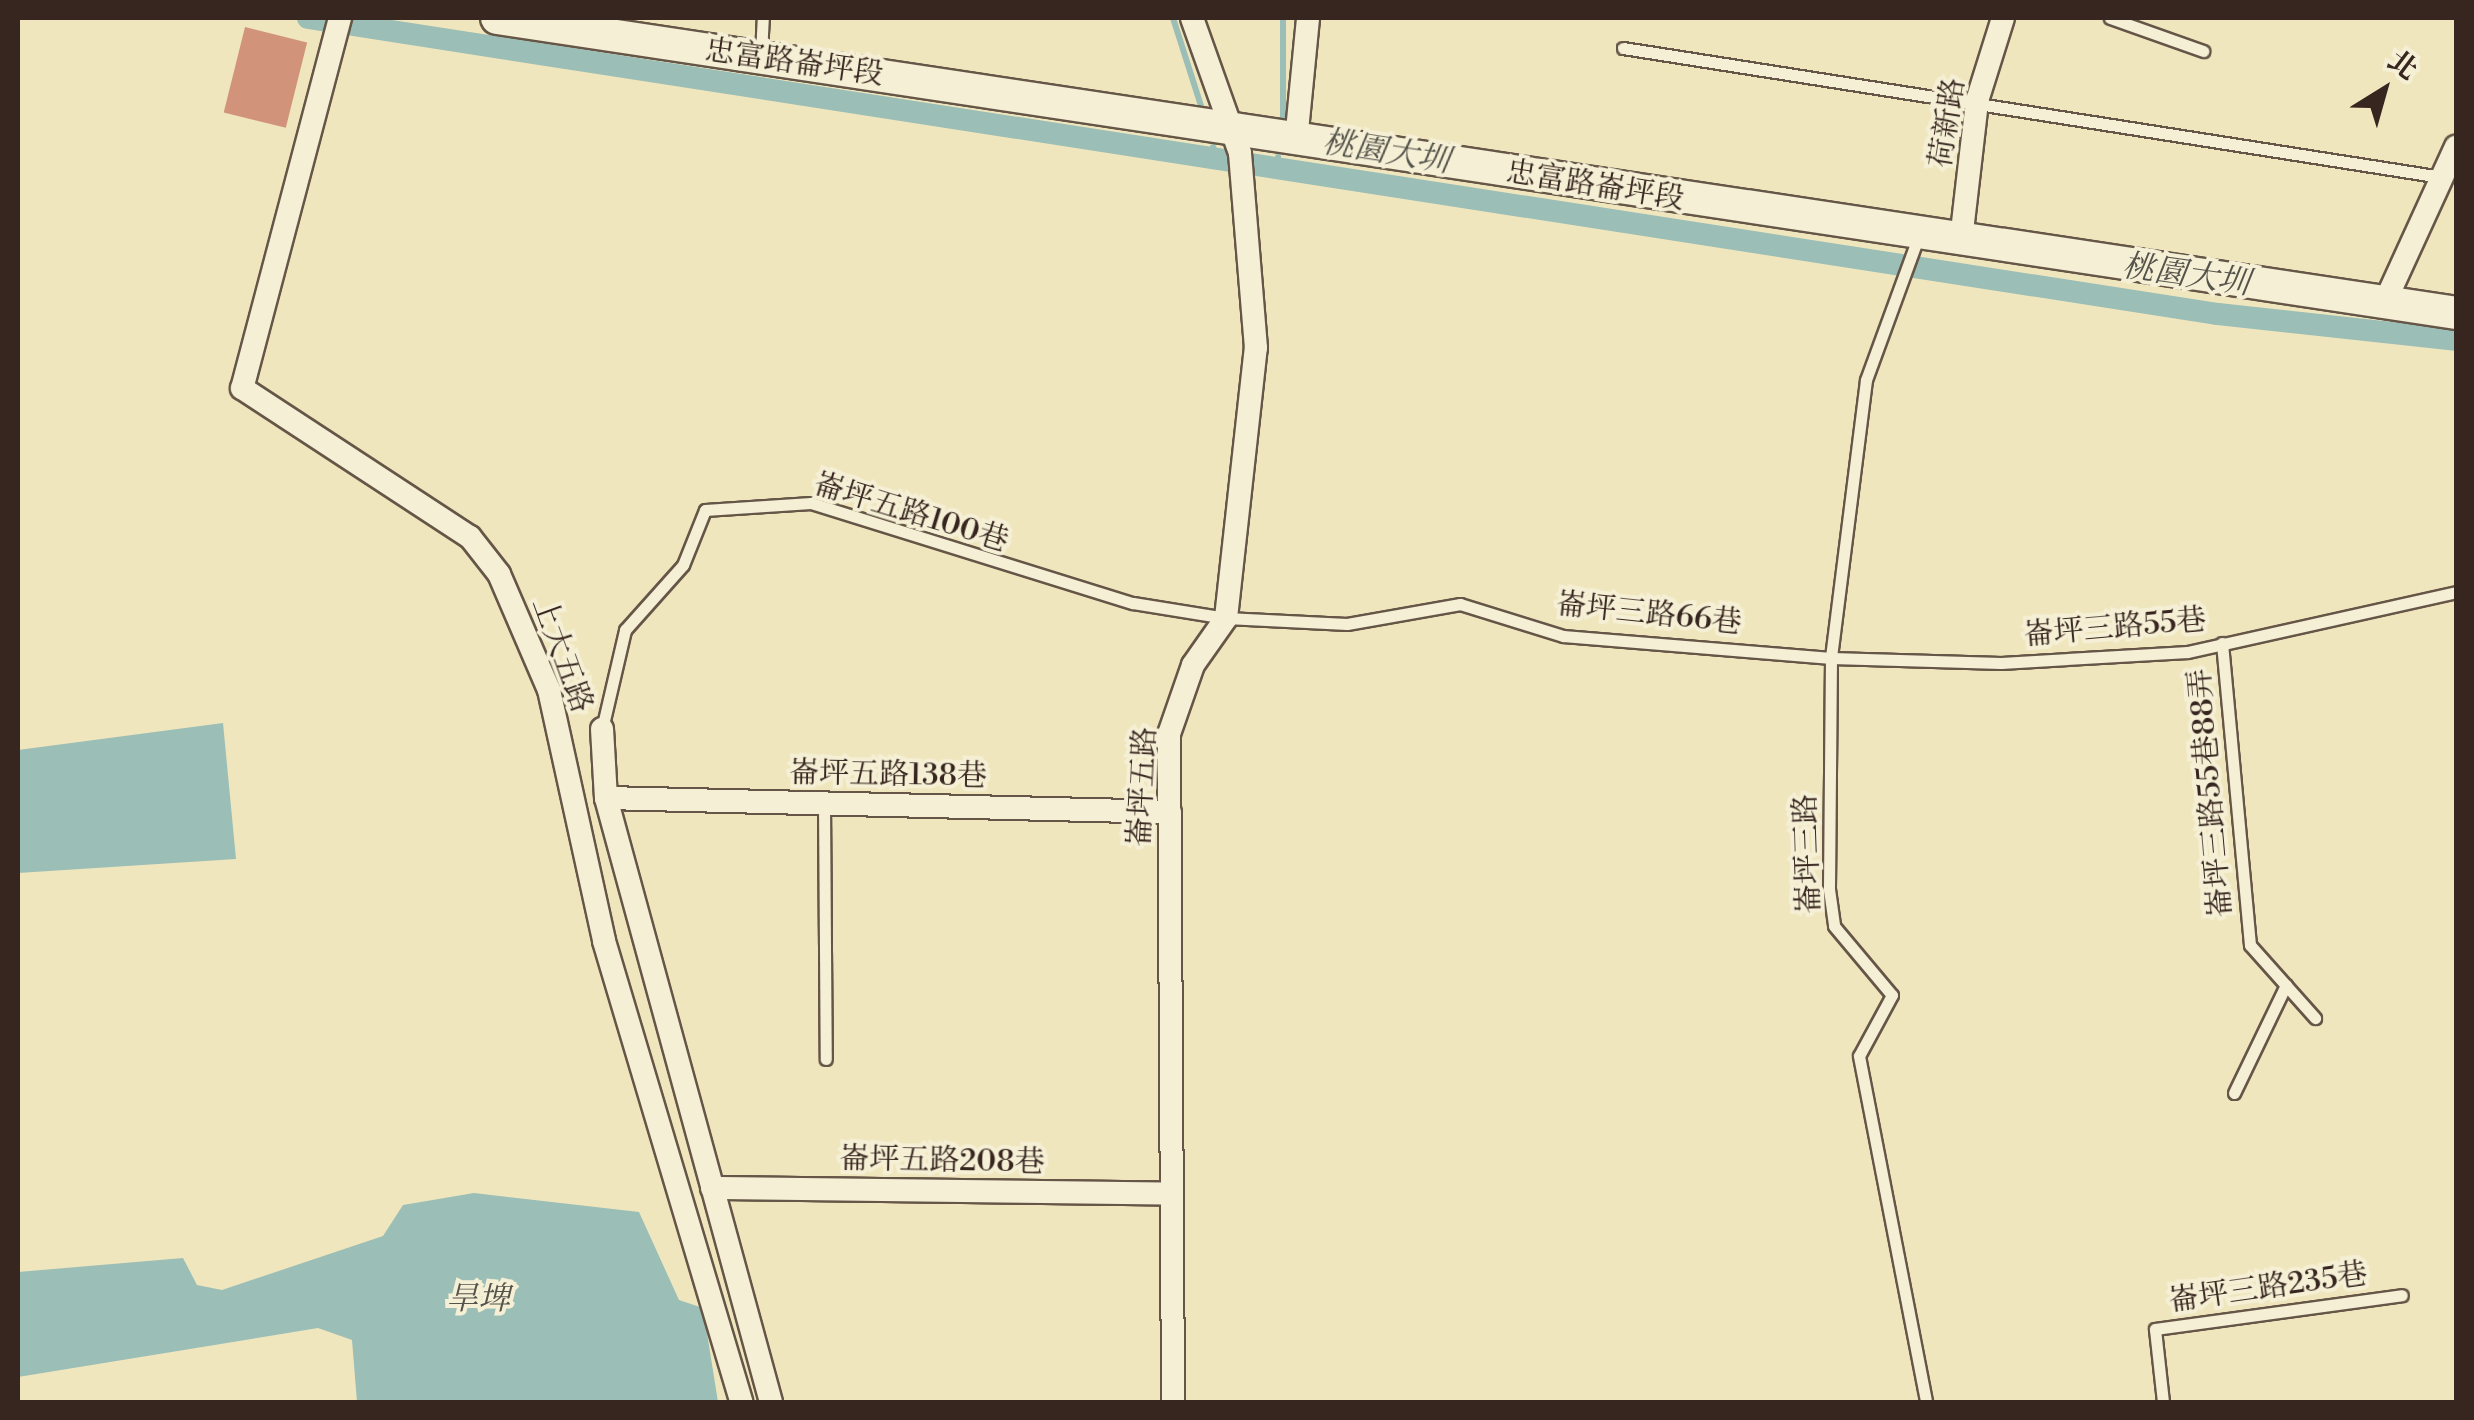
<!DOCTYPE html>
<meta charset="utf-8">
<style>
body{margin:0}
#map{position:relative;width:2474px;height:1420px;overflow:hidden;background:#f0e6be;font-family:"Libre Bodoni","Noto Serif TC",serif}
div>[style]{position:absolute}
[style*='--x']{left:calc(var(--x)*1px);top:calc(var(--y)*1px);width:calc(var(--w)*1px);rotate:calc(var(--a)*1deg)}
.water>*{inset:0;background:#9bbeb6}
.stream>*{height:6px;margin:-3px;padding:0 3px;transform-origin:3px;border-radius:3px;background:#9bbeb6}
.canal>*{height:22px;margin:-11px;padding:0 11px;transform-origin:11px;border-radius:11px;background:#9bbeb6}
.building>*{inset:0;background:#d1947a;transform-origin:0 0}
.roads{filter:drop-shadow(2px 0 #655647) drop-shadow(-2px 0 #655647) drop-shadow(0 2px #655647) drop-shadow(0 -2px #655647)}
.lane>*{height:11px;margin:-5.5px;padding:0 5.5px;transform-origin:5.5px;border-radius:5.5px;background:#f5efd5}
.street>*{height:22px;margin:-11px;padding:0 11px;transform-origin:11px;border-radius:11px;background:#f5efd5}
.secondary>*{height:32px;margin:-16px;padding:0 16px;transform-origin:16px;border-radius:16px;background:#f5efd5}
span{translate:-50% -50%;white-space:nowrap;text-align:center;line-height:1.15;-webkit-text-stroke:8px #f5efd5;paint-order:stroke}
.street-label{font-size:30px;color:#37261f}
.water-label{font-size:32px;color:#55544c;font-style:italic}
.frame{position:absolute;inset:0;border:20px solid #37261f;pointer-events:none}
.north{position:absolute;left:2334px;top:40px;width:100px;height:100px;-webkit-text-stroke:8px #f5efd5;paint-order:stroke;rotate:37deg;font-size:28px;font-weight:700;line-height:40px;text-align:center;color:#37261f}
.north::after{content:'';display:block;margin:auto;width:35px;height:45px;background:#37261f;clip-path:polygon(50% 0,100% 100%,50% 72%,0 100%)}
</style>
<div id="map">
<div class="water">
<i style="clip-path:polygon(223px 723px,236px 859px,18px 873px,18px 750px)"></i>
<i style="clip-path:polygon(474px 1193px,639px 1212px,679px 1300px,703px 1308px,718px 1402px,357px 1402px,352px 1340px,318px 1328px,18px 1377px,18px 1272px,183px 1258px,197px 1285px,222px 1290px,383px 1236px,403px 1205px)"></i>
</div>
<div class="stream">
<i style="--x:1173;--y:18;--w:99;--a:72.3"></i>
<i style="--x:1283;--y:117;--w:99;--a:-90"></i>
<i style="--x:1213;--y:147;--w:12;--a:66"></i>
<i style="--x:1277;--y:167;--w:10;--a:-84"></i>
</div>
<div class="canal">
<i style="--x:308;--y:18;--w:1933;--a:8.81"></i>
<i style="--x:2218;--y:314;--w:239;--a:6.2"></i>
</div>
<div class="building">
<i style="left:245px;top:27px;width:64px;height:88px;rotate:14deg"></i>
</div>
<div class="roads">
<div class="lane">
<i style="--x:2110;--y:18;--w:99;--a:19.5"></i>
<i style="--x:1623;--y:48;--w:828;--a:8.96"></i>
<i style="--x:761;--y:53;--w:35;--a:-87"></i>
<i style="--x:1919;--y:235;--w:154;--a:110.1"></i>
<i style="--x:1866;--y:380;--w:280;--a:97.2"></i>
<i style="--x:1831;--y:658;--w:231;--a:90.5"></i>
<i style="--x:1829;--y:889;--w:37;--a:82"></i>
<i style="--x:1834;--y:926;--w:90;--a:50"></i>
<i style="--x:1892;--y:995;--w:69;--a:118.4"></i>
<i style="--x:1859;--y:1056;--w:352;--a:79"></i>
<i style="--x:2222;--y:643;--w:303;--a:84.7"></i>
<i style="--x:2250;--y:945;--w:98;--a:48.3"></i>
<i style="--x:602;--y:729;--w:102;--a:-76.9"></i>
<i style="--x:625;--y:630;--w:87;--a:-48.3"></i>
<i style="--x:683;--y:565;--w:59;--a:-68.2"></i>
<i style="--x:705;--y:510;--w:106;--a:-3.8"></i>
<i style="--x:811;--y:503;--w:337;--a:17.3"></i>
<i style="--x:1133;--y:603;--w:94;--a:9.2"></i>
<i style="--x:1226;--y:618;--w:121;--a:2.8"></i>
<i style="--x:1347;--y:624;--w:115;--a:-10"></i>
<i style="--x:1460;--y:604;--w:108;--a:17.3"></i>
<i style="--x:1563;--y:636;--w:269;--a:4.7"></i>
<i style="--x:1831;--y:658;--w:170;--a:1.7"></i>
<i style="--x:2001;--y:663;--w:187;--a:-3.4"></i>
<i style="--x:2188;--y:652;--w:275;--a:-12.6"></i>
<i style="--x:824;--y:804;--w:255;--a:89.6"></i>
<i style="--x:2234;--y:1093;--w:120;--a:-64.3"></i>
<i style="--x:2163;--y:1402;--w:73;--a:-96.3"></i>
<i style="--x:2155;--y:1329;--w:249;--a:-7.8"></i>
</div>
<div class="street">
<i style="--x:340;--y:18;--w:383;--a:104.8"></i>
<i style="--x:242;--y:388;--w:272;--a:33.2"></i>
<i style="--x:470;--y:537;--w:47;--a:51.9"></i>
<i style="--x:499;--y:574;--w:126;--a:66.7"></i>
<i style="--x:549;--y:690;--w:257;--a:77.6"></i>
<i style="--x:604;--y:941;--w:481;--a:73.4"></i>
<i style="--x:1296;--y:141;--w:124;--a:-84.4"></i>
<i style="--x:1961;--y:240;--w:140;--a:-83.4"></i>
<i style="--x:1977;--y:101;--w:87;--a:-72.6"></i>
<i style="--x:2384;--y:304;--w:173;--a:-65.4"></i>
<i style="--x:602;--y:729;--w:69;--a:86.7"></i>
<i style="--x:606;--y:798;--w:626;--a:74.72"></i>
<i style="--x:606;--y:798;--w:564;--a:1.42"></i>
<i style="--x:712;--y:1188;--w:460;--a:0.7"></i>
<i style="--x:1173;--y:1402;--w:668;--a:-90.34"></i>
<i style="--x:1169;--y:734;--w:73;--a:-70.8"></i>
<i style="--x:1193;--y:665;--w:57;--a:-54.9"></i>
<i style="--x:1226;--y:618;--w:272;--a:-83.7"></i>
<i style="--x:1256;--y:348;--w:196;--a:-94.7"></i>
<i style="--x:1240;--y:153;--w:143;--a:-109.6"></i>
</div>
<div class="secondary">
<i style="--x:497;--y:18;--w:1981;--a:8.56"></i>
</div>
</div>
<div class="street-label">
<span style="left:794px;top:63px;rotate:8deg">忠富路崙坪段</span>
<span style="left:1948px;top:123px;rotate:-81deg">荷新路</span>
<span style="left:1595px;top:186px;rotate:9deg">忠富路崙坪段</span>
<span style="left:911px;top:513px;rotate:17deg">崙坪五路100巷</span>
<span style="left:1649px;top:614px;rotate:6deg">崙坪三路66巷</span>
<span style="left:2115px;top:628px;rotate:-5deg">崙坪三路55巷</span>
<span style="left:562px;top:655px;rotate:70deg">上大五路</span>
<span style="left:888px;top:775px;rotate:1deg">崙坪五路138巷</span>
<span style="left:1143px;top:787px;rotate:-87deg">崙坪五路</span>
<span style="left:2211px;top:793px;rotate:-95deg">崙坪三路55巷88弄</span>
<span style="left:1808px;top:854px;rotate:-92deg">崙坪三路</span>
<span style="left:942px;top:1161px;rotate:1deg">崙坪五路208巷</span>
<span style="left:2268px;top:1288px;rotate:-8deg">崙坪三路235巷</span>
</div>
<div class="water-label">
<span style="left:1386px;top:152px;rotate:9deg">桃園大圳</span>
<span style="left:2186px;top:275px;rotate:8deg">桃園大圳</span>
<span style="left:478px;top:1299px">旱埤</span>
</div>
<div class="frame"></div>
<div class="north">北</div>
</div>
